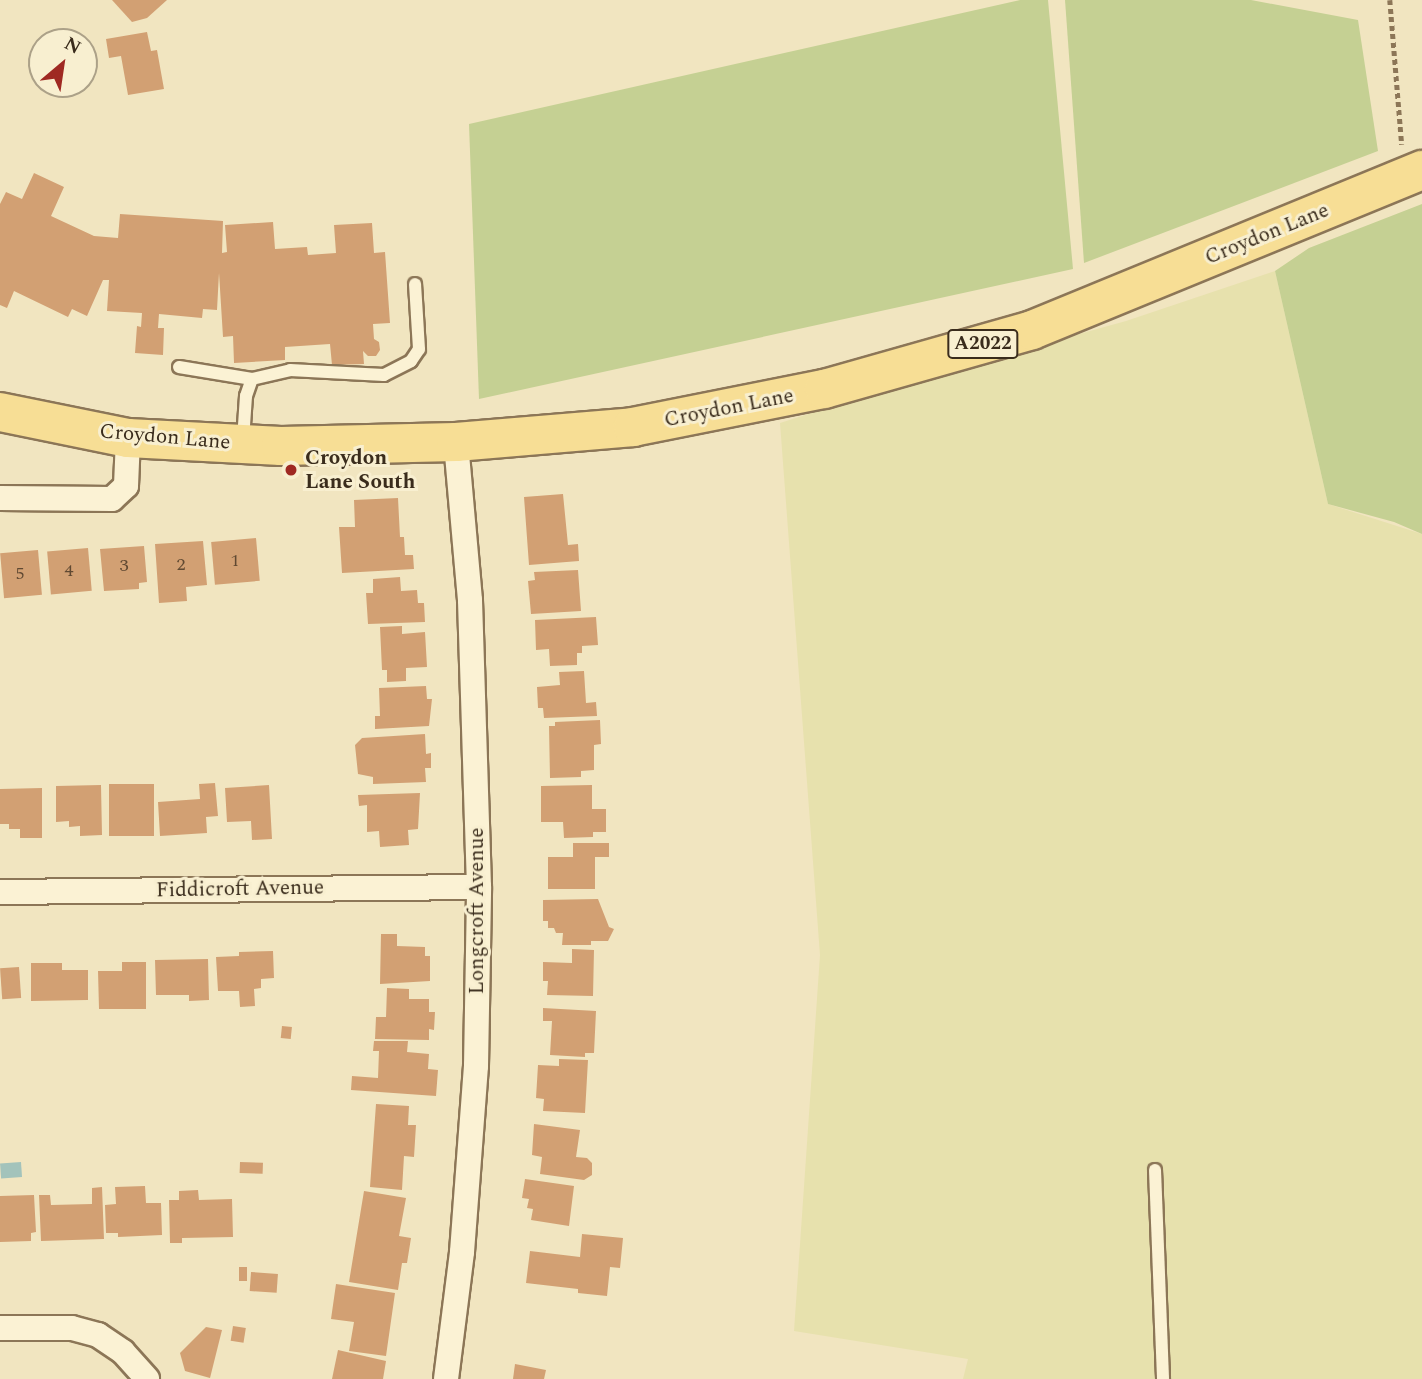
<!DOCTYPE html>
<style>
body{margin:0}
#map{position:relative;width:1422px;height:1379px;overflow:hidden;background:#f1e5c0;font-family:Spectral,serif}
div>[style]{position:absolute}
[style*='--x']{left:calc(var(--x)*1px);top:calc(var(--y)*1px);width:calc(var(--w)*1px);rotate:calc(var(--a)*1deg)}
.farmland>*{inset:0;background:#e7e1ad}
.green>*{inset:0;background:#c5d093}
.water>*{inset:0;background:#a3c3bb;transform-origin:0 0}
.building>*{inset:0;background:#d2a073;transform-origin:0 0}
.path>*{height:4.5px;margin-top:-2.25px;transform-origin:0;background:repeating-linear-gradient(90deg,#8c7657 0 5px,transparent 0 8.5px)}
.roads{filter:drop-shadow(2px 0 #8c7657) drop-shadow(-2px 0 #8c7657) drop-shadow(0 2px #8c7657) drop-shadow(0 -2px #8c7657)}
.service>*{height:12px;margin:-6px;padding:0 6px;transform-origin:6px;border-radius:6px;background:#fbf2d4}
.minor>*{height:24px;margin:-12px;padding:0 12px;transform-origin:12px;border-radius:12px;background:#fbf2d4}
.primary>*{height:38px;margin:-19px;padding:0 19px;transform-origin:19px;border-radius:19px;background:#f7de95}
.dots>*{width:19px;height:19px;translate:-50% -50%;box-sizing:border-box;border:4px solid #f8efd0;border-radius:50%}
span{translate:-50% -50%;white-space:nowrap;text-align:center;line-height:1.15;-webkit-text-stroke:6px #f8efd0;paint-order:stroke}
.number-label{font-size:18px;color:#604932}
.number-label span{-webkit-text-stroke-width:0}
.shield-label span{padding:2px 5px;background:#f8efd0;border:2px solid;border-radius:5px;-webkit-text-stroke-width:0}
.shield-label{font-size:19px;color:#3a2c1c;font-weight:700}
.street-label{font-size:21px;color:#3a2c1c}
.poi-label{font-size:21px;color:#3a2c1c;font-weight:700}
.left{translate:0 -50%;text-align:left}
.north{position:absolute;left:28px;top:28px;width:70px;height:70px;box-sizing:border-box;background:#f8efd0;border:2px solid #aca188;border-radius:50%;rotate:29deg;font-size:19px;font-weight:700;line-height:28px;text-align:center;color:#3a2c1c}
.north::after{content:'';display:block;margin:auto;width:24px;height:32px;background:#9f2922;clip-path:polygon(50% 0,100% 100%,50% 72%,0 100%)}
</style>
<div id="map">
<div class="farmland">
<i style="clip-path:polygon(1275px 271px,1328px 504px,1422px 534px,1422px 1379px,963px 1379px,968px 1359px,794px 1331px,820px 955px,780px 423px,932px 375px,1126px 321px)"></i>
</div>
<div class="green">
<i style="clip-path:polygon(1020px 0,1048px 0,1073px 269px,479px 399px,469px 124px)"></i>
<i style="clip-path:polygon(1065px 0,1251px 0,1358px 20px,1378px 151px,1084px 263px)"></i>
<i style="clip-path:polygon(1422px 204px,1422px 534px,1394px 522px,1328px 504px,1275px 271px,1309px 248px)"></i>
</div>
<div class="water">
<i style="left:21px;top:1162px;width:15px;height:21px;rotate:86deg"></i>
</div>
<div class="building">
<i style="clip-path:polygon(112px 0,167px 0,147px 18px,132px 22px)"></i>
<i style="clip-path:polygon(147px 32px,151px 51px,157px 50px,164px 89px,128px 95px,121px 56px,109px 58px,106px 39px)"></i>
<i style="clip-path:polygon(34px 173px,64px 187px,51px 216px,94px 236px,118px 238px,120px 214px,223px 221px,222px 253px,227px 252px,225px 225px,273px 222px,275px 249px,307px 247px,308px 255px,336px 253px,334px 225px,372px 223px,374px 253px,385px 252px,390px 323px,373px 324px,374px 339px,379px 342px,380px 350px,376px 356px,368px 356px,363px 351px,364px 364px,332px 365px,330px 344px,285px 347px,285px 360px,234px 363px,233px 336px,223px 337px,219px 273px,217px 310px,203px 309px,202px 318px,159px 314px,158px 328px,164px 328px,163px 355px,135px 353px,137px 326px,141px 327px,142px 313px,107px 311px,109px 280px,103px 280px,87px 316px,72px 309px,68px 317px,14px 291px,7px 308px,0 305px,0 204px,6px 192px,22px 199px)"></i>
<i style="clip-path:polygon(563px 494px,568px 545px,578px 544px,579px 561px,529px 565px,524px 497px)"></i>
<i style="clip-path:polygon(398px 498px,400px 537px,404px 537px,405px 555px,413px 555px,414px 569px,342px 573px,339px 527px,355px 527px,354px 500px)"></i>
<i style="left:256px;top:538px;width:43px;height:45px;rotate:85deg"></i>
<i style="clip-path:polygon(203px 541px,207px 585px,186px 587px,187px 601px,159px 603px,155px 544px)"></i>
<i style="clip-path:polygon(144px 546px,147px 582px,139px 583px,139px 589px,104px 591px,100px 549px)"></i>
<i style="left:88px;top:548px;width:43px;height:41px;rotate:85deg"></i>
<i style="left:38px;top:550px;width:45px;height:38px;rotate:85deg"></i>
<i style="clip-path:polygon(578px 570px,581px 611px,531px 614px,528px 581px,535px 580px,534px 572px)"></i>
<i style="clip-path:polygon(400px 577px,401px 591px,417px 590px,418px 603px,424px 603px,425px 622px,368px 624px,366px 593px,373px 593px,373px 579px)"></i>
<i style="clip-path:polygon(596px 617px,598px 645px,582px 646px,582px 653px,577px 653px,577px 665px,550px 666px,549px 649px,536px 650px,535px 620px)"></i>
<i style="clip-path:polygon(402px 626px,402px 634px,425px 632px,427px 667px,406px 668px,406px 681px,387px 682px,387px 670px,382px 670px,380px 627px)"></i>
<i style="clip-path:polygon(584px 671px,586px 703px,596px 702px,597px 716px,544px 718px,543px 708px,538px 708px,537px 687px,560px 685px,559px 672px)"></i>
<i style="clip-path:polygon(426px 686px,427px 699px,432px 699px,429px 726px,375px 729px,375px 716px,380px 716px,379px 688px)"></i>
<i style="clip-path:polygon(600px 720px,601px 744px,594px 745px,594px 770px,581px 771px,581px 777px,550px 778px,549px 726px,555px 726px,555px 722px)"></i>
<i style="clip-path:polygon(425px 734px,426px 754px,431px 753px,431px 768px,425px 768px,426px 782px,373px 784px,373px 777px,358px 774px,355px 745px,362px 738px)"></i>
<i style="clip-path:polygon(215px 783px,218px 816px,206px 817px,207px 833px,160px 836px,158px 802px,200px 799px,199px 784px)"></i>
<i style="left:109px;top:784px;width:45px;height:52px"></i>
<i style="clip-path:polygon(101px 785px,102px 835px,80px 836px,80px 826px,69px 827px,69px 821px,56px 822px,56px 786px)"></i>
<i style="clip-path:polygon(269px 785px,272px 839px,252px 840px,251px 821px,227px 822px,225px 788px)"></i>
<i style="clip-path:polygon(592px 785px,592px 809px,606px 809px,606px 832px,593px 832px,593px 837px,564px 838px,563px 822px,541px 822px,541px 786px)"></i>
<i style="clip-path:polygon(42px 788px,42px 838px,20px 838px,20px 829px,9px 829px,9px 824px,0 824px,0 789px)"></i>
<i style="clip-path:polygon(420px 793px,418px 829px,408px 830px,409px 845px,380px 847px,379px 831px,367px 832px,367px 805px,359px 806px,358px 795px)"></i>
<i style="clip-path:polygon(573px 843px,609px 843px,609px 857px,595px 857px,595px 889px,548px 889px,548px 857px,573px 857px)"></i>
<i style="clip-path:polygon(598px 899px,609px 927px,614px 929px,608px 941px,591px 941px,591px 945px,562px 945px,563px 933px,556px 933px,554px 928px,548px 928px,548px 921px,543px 921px,543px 900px)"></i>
<i style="clip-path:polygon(381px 934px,397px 934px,397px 946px,425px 947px,425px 956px,430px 956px,430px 981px,380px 984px)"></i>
<i style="clip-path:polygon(572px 949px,594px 950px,593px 996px,547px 995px,548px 981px,543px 981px,543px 962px,572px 963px)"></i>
<i style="clip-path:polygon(273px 951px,274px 978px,261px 979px,261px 988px,254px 989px,255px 1006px,240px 1007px,239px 991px,218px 991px,216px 957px,239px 956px,239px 952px)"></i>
<i style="clip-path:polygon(208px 959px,209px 1000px,189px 1001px,189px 995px,156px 995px,155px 960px)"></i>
<i style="clip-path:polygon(122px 962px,146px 962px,146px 1009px,99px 1009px,98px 971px,122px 971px)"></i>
<i style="clip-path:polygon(31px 963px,62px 963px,62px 970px,88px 970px,88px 1000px,31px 1001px)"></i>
<i style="left:19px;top:967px;width:31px;height:19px;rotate:86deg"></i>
<i style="clip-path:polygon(387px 988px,409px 989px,409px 999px,429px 999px,429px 1012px,435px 1012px,434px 1030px,429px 1029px,429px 1040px,375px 1039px,376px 1017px,386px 1017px)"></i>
<i style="clip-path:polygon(543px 1008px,596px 1011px,594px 1053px,585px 1053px,585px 1057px,550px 1055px,552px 1021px,543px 1021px)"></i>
<i style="left:282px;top:1026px;width:10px;height:12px;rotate:6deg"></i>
<i style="clip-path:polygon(374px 1041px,408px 1041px,407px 1052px,429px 1054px,428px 1069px,438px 1070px,436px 1096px,351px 1090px,352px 1076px,378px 1078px,379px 1051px,373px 1051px)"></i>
<i style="clip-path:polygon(559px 1059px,588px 1060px,585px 1113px,543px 1111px,544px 1099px,536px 1098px,538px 1065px,559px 1066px)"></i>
<i style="clip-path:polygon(376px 1104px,409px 1106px,408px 1125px,416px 1125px,414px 1157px,404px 1156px,402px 1190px,370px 1187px)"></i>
<i style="clip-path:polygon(534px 1124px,580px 1130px,576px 1157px,587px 1158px,592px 1163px,592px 1175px,584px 1180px,540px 1174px,542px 1157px,532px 1155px)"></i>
<i style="left:240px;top:1162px;width:23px;height:11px;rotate:2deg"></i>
<i style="clip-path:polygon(525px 1179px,574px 1186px,569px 1226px,531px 1220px,533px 1209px,527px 1208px,529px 1199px,522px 1198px)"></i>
<i style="clip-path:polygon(145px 1186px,146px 1203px,161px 1203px,162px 1235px,118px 1237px,118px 1233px,106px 1233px,105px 1205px,116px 1204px,115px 1187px)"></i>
<i style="clip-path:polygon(102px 1187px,104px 1239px,41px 1241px,39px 1195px,50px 1195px,51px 1205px,92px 1204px,92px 1188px)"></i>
<i style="clip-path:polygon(198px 1190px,199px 1200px,232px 1199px,233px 1237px,182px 1238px,182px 1243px,170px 1243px,169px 1200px,179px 1200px,179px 1191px)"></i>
<i style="clip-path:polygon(364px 1191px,406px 1198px,399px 1236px,411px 1238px,407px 1263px,402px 1263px,398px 1290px,349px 1282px)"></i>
<i style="clip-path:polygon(34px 1195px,36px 1232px,31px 1233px,31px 1241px,0 1242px,0 1196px)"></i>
<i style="clip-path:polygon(582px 1234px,623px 1238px,620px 1268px,610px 1267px,607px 1296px,578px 1293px,578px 1289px,526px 1283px,530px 1251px,580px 1257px)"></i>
<i style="left:239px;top:1267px;width:8px;height:14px"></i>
<i style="left:251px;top:1272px;width:27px;height:19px;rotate:4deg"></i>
<i style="clip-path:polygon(336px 1284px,395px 1293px,386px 1356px,349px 1351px,354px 1322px,331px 1319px)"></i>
<i style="left:233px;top:1326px;width:13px;height:15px;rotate:9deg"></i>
<i style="clip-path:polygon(206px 1327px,222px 1330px,210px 1378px,185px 1371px,180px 1353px)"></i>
<i style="clip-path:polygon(338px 1350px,386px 1361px,383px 1379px,332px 1379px)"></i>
<i style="clip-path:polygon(515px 1364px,546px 1370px,544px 1379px,513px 1379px)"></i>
</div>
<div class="path">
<i style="--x:1390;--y:0;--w:145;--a:85.3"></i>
</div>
<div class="roads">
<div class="service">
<i style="--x:179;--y:367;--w:74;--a:9.3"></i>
<i style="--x:243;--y:440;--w:44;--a:-86.1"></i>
<i style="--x:246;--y:396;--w:18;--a:-71"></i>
<i style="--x:252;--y:379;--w:39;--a:-13"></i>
<i style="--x:290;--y:370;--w:94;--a:3"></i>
<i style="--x:384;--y:375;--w:30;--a:-27"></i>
<i style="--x:411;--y:361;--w:14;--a:-56"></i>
<i style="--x:419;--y:349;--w:65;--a:-93.5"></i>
<i style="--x:1155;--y:1170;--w:209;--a:87.8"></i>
</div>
<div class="minor">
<i style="--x:0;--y:498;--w:112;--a:0.5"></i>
<i style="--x:112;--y:499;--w:19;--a:-43"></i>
<i style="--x:126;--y:486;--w:48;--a:-87.6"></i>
<i style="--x:0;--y:892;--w:479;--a:-0.6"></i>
<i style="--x:0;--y:1328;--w:72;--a:0"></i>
<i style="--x:72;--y:1328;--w:27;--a:15"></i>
<i style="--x:98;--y:1335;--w:30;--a:34"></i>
<i style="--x:123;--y:1352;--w:36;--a:48"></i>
<i style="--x:446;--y:1379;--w:128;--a:-82.8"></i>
<i style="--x:462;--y:1252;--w:187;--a:-85.7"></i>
<i style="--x:476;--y:1066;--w:179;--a:-89"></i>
<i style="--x:479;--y:887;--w:287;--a:-91.8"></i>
<i style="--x:470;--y:600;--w:159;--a:-95.1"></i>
</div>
<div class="primary">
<i style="--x:0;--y:412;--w:131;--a:11.5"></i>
<i style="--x:128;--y:438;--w:153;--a:3"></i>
<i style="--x:281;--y:446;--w:175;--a:-1.3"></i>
<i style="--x:456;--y:442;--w:178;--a:-4.8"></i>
<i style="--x:633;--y:427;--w:195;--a:-11.3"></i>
<i style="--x:824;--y:389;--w:216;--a:-15.8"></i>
<i style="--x:1032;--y:330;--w:422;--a:-22.3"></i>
</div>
</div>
<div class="dots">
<i style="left:291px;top:470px;background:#9f2922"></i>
</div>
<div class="number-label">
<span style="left:235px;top:561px">1</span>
<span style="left:181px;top:565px">2</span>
<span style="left:124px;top:566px">3</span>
<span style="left:69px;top:571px">4</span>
<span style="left:20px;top:574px">5</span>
</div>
<div class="shield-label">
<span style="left:983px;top:344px">A2022</span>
</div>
<div class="street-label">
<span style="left:1267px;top:234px;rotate:-22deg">Croydon Lane</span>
<span style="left:729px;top:408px;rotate:-11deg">Croydon Lane</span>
<span style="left:165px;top:437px;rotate:5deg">Croydon Lane</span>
<span style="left:240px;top:889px;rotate:-1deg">Fiddicroft Avenue</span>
<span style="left:477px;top:911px;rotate:-90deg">Longcroft Avenue</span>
</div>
<div class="poi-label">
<span class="left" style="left:305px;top:470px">Croydon<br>Lane South</span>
</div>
<div class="north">N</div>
</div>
